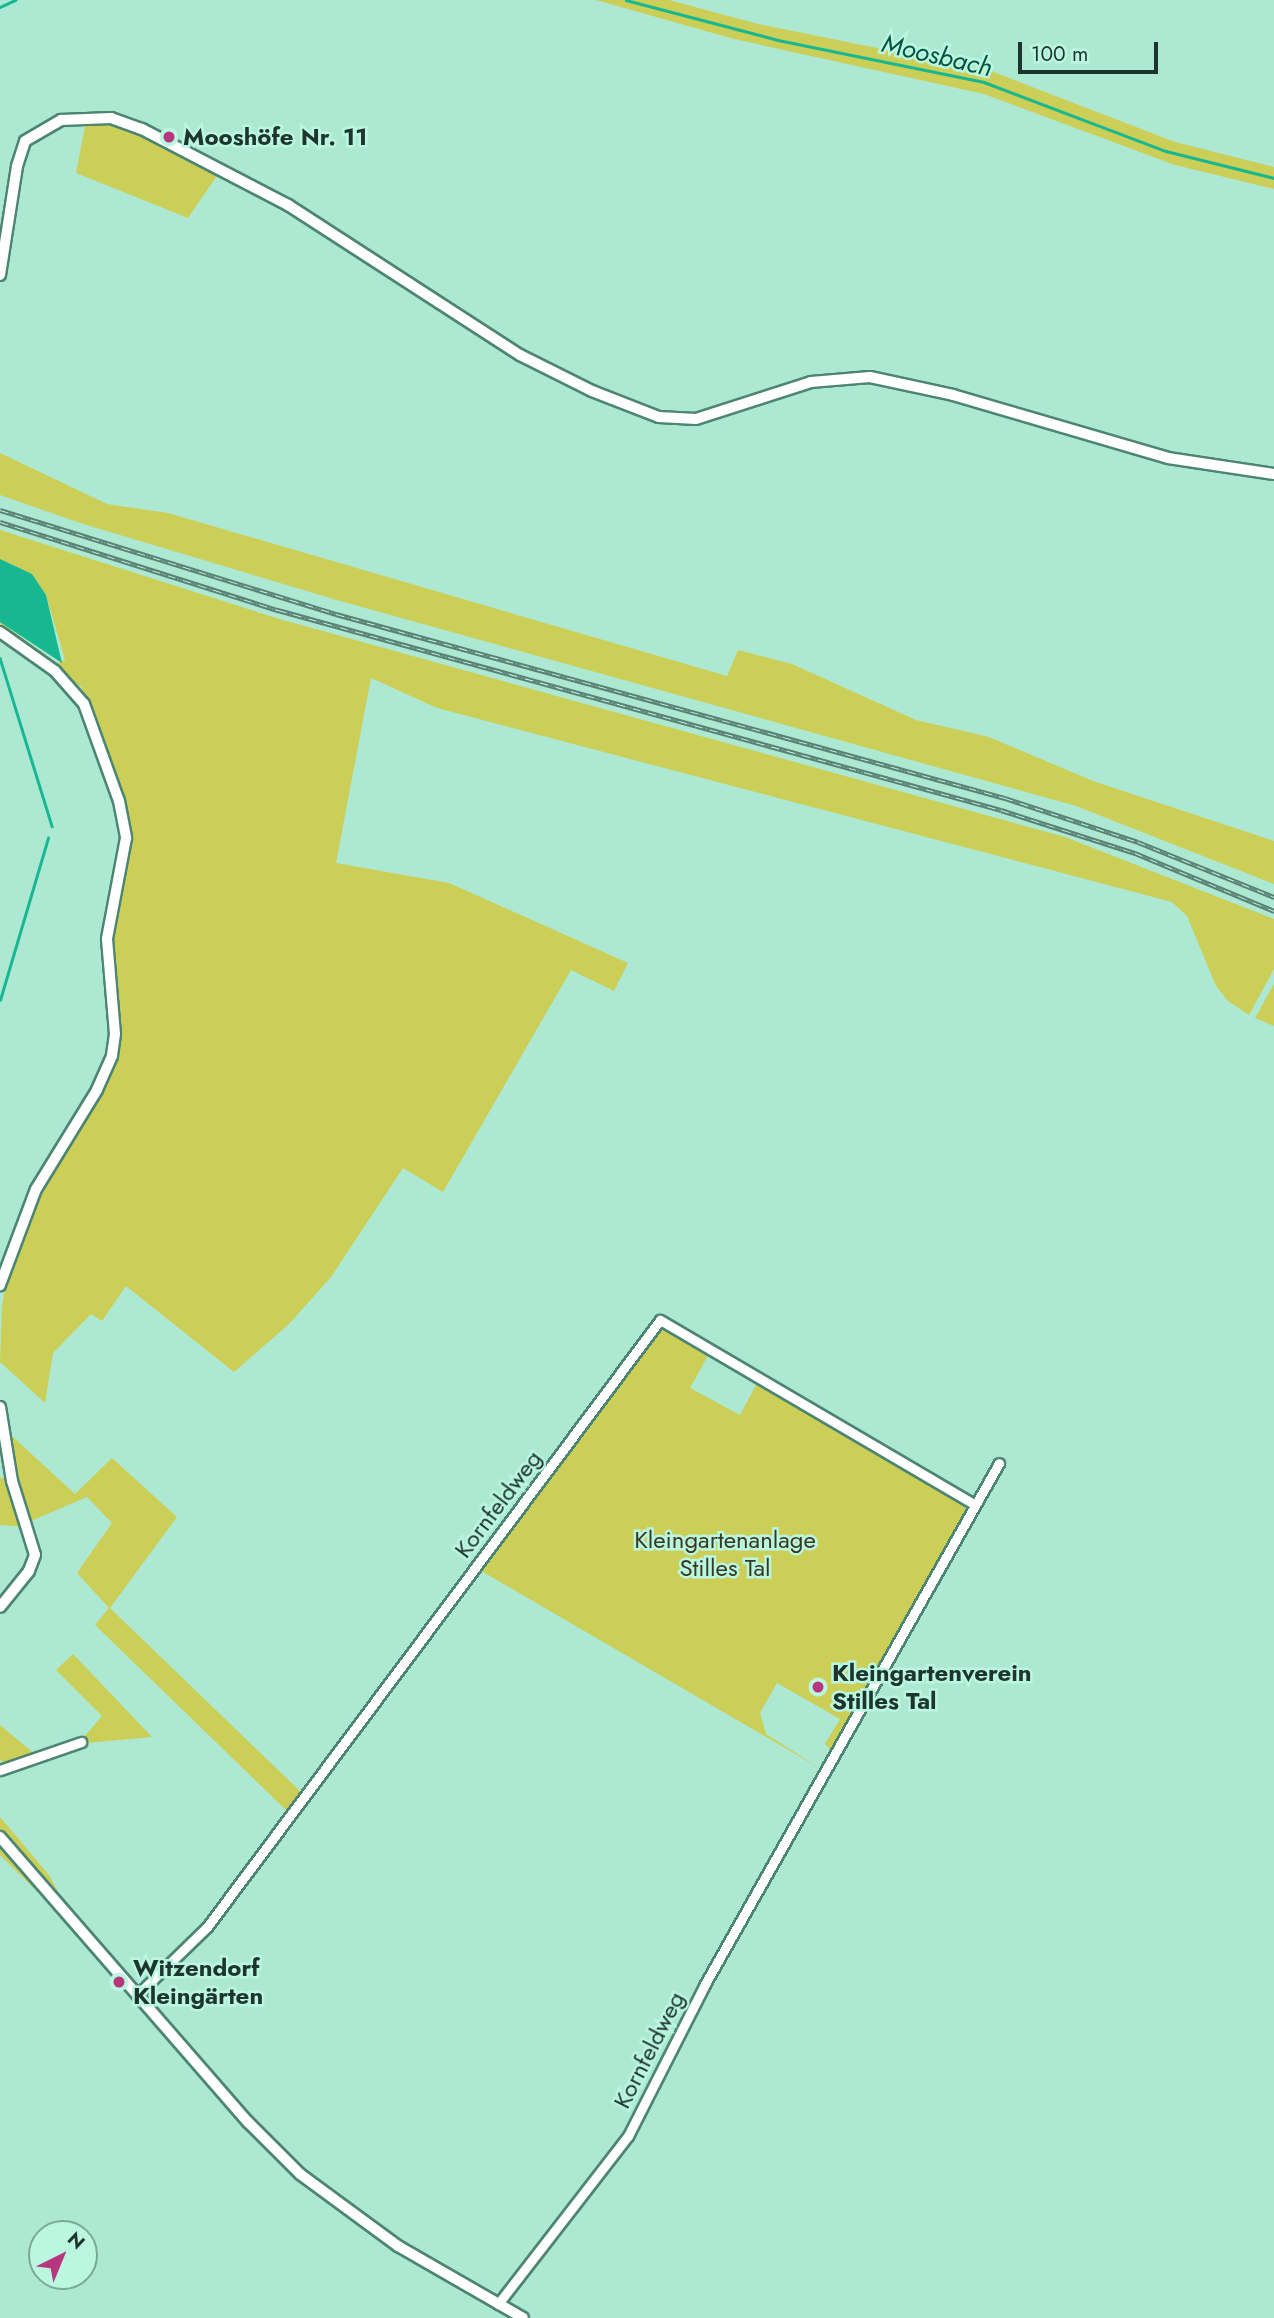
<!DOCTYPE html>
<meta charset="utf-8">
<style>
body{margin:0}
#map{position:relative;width:1274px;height:2318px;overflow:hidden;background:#ade8d3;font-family:Jost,sans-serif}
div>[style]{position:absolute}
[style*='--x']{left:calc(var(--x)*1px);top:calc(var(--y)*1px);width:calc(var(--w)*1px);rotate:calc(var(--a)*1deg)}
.green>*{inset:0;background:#cbcf57}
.water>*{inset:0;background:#17b792}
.stream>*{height:2.5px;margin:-1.25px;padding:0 1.25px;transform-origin:1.25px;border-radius:1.25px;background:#17b792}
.roads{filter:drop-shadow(2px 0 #4c8572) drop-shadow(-2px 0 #4c8572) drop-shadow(0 2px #4c8572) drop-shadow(0 -2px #4c8572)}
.minor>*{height:9px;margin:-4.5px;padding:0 4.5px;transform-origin:4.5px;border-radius:4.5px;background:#fff}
.tertiary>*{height:10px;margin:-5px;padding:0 5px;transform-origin:5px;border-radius:5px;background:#fff}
.rail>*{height:5px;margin-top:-2.5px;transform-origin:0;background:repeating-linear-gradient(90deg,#baf6e0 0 8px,#598073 0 16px);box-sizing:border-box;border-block:2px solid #598073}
.dots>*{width:19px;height:19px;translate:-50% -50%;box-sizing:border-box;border:4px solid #baf6e0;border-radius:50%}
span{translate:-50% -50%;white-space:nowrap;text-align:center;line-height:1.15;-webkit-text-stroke:5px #baf6e0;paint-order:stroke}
.poi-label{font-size:24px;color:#1d352d;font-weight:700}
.left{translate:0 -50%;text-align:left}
.street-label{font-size:24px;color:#1d352d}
.park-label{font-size:24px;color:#383921}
.water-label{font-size:26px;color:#005340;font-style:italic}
.north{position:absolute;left:28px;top:2220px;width:70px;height:70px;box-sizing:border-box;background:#baf6e0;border:2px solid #7ba998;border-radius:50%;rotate:43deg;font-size:19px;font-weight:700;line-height:28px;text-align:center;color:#1d352d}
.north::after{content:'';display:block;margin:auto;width:24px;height:32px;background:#b8367d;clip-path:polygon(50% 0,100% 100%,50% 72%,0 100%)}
.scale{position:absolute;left:1018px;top:42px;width:140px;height:32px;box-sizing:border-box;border:4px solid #1d352d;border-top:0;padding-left:9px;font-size:21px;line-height:24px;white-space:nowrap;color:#1d352d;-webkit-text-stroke:5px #baf6e0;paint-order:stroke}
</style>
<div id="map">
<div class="green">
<i style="clip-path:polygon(596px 0,669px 0,758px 24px,991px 71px,1175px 142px,1274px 167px,1274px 189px,1175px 165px,984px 94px,734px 39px)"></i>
<i style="clip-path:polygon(86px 121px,121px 125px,219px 173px,188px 218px,76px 173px)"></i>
<i style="clip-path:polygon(0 453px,107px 504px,168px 513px,727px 676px,738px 650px,792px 664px,916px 720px,989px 737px,1093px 781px,1274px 841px,1274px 884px,1076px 806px,340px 601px,80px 523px,0 495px)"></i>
<i style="clip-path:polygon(0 530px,276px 618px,1065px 837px,1274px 919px,1274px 969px,1249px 1015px,1228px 1001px,1216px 986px,1187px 916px,1172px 902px,437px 708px,371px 678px,336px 863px,449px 883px,628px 963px,614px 991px,571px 970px,443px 1192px,403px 1168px,331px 1277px,289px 1324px,234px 1372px,126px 1286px,102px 1321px,91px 1314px,53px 1353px,45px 1403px,0 1362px,2px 1306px,7px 1275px,40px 1191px,122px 1039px,111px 939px,130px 838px,127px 811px,104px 738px,81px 687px,0 626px,0 622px,57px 663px,65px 660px,46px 595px,32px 574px,0 559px)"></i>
<i style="clip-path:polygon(1274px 984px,1274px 1026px,1255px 1018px)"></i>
<i style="clip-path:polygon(661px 1328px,710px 1352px,690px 1388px,740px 1415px,757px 1383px,718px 1358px,965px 1503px,965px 1516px,831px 1750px,825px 1744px,840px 1719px,777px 1683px,760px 1713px,766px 1734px,821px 1769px,478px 1569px)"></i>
<i style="clip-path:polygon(13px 1437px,75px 1494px,112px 1458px,177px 1517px,110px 1608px,302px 1793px,288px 1812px,95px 1625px,109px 1608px,77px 1573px,112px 1523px,87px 1497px,31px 1521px,16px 1480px,9px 1439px)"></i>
<i style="clip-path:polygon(8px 1477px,24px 1527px,0 1525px,0 1478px)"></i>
<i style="clip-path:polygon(73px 1654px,152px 1737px,87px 1743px,85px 1736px,102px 1716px,56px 1670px)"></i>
<i style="clip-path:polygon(0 1725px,36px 1755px,7px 1765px,0 1760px)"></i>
<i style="clip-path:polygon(0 1817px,49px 1875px,68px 1910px,0 1829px)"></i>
<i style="clip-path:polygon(0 1843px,61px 1915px,0 1855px)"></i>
</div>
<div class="water">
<i style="clip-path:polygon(0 559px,32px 574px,46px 595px,62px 663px,0 622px)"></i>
</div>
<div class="stream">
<i style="--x:626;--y:0;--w:157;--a:14.7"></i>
<i style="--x:778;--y:40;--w:210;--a:11.5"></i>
<i style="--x:984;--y:82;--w:195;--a:20.8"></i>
<i style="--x:1166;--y:151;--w:111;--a:14"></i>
<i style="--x:0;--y:7;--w:17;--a:-25"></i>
<i style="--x:0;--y:658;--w:176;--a:72.8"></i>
<i style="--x:0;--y:1000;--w:169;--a:-73.5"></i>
</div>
<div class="roads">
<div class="minor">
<i style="--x:0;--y:1770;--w:86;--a:-19.1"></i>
<i style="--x:138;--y:1994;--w:96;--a:-44.2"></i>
<i style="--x:207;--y:1927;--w:757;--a:-53.27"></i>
<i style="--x:660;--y:1320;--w:365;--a:30.4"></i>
<i style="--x:498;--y:2304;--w:212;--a:-52.3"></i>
<i style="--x:628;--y:2136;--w:170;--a:-63.1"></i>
<i style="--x:705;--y:1984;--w:598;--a:-60.56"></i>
</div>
<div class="tertiary">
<i style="--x:0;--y:275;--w:110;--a:-81.1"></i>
<i style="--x:17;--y:166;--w:26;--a:-72"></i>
<i style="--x:25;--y:141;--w:42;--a:-30.3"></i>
<i style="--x:61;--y:120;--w:50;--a:-2.3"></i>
<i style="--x:111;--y:118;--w:33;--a:20"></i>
<i style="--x:142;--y:129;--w:165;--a:27.5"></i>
<i style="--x:288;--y:205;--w:276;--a:32.9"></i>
<i style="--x:520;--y:355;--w:80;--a:26.6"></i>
<i style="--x:592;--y:391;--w:72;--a:21.2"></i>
<i style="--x:659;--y:417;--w:37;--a:3"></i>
<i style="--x:696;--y:419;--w:121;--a:-17.8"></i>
<i style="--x:811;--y:382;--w:59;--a:-4.8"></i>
<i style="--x:870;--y:377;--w:85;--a:12.2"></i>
<i style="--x:953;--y:395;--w:224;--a:16.3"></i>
<i style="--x:1168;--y:458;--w:107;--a:8.6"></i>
<i style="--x:0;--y:632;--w:67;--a:35.3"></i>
<i style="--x:55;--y:671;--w:44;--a:48.7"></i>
<i style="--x:84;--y:704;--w:103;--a:70.2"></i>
<i style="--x:119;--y:801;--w:38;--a:79"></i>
<i style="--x:126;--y:838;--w:103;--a:100.7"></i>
<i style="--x:107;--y:939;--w:95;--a:85.2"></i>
<i style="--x:115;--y:1034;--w:22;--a:98"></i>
<i style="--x:112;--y:1056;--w:37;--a:114"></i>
<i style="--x:97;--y:1090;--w:116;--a:121.6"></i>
<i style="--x:36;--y:1189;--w:103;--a:110.6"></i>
<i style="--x:0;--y:1407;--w:75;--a:80.8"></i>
<i style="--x:12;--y:1481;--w:77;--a:72.7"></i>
<i style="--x:35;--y:1555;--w:17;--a:111"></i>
<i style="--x:29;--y:1571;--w:46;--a:128.9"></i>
<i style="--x:0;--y:1837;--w:378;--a:49"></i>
<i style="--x:248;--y:2122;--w:74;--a:45"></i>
<i style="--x:300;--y:2174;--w:122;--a:36.3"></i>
<i style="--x:398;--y:2246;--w:144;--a:29.9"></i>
</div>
</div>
<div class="rail">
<i style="--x:0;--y:510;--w:352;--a:17.2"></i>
<i style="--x:336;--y:614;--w:694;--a:15.38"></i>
<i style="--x:1005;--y:798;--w:140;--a:18.3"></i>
<i style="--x:1138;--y:842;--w:147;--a:22"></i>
<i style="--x:0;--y:522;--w:292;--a:17.6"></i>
<i style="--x:278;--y:610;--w:750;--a:15.46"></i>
<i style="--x:1001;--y:810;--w:141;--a:17.8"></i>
<i style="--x:1135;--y:853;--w:151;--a:22.6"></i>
</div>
<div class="dots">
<i style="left:169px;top:137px;background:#b8367d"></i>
<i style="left:818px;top:1687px;background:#b8367d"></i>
<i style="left:119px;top:1982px;background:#b8367d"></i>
</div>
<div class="poi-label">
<span class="left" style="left:183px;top:137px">Mooshöfe Nr. 11</span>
<span class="left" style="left:832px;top:1687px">Kleingartenverein<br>Stilles Tal</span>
<span class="left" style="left:133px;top:1982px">Witzendorf<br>Kleingärten</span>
</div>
<div class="street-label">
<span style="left:498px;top:1504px;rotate:-53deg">Kornfeldweg</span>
<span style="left:649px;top:2050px;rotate:-63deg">Kornfeldweg</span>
</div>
<div class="park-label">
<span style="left:725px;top:1554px">Kleingartenanlage<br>Stilles Tal</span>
</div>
<div class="water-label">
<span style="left:937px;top:56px;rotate:13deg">Moosbach</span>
</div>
<div class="north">N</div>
<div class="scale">100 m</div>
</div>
